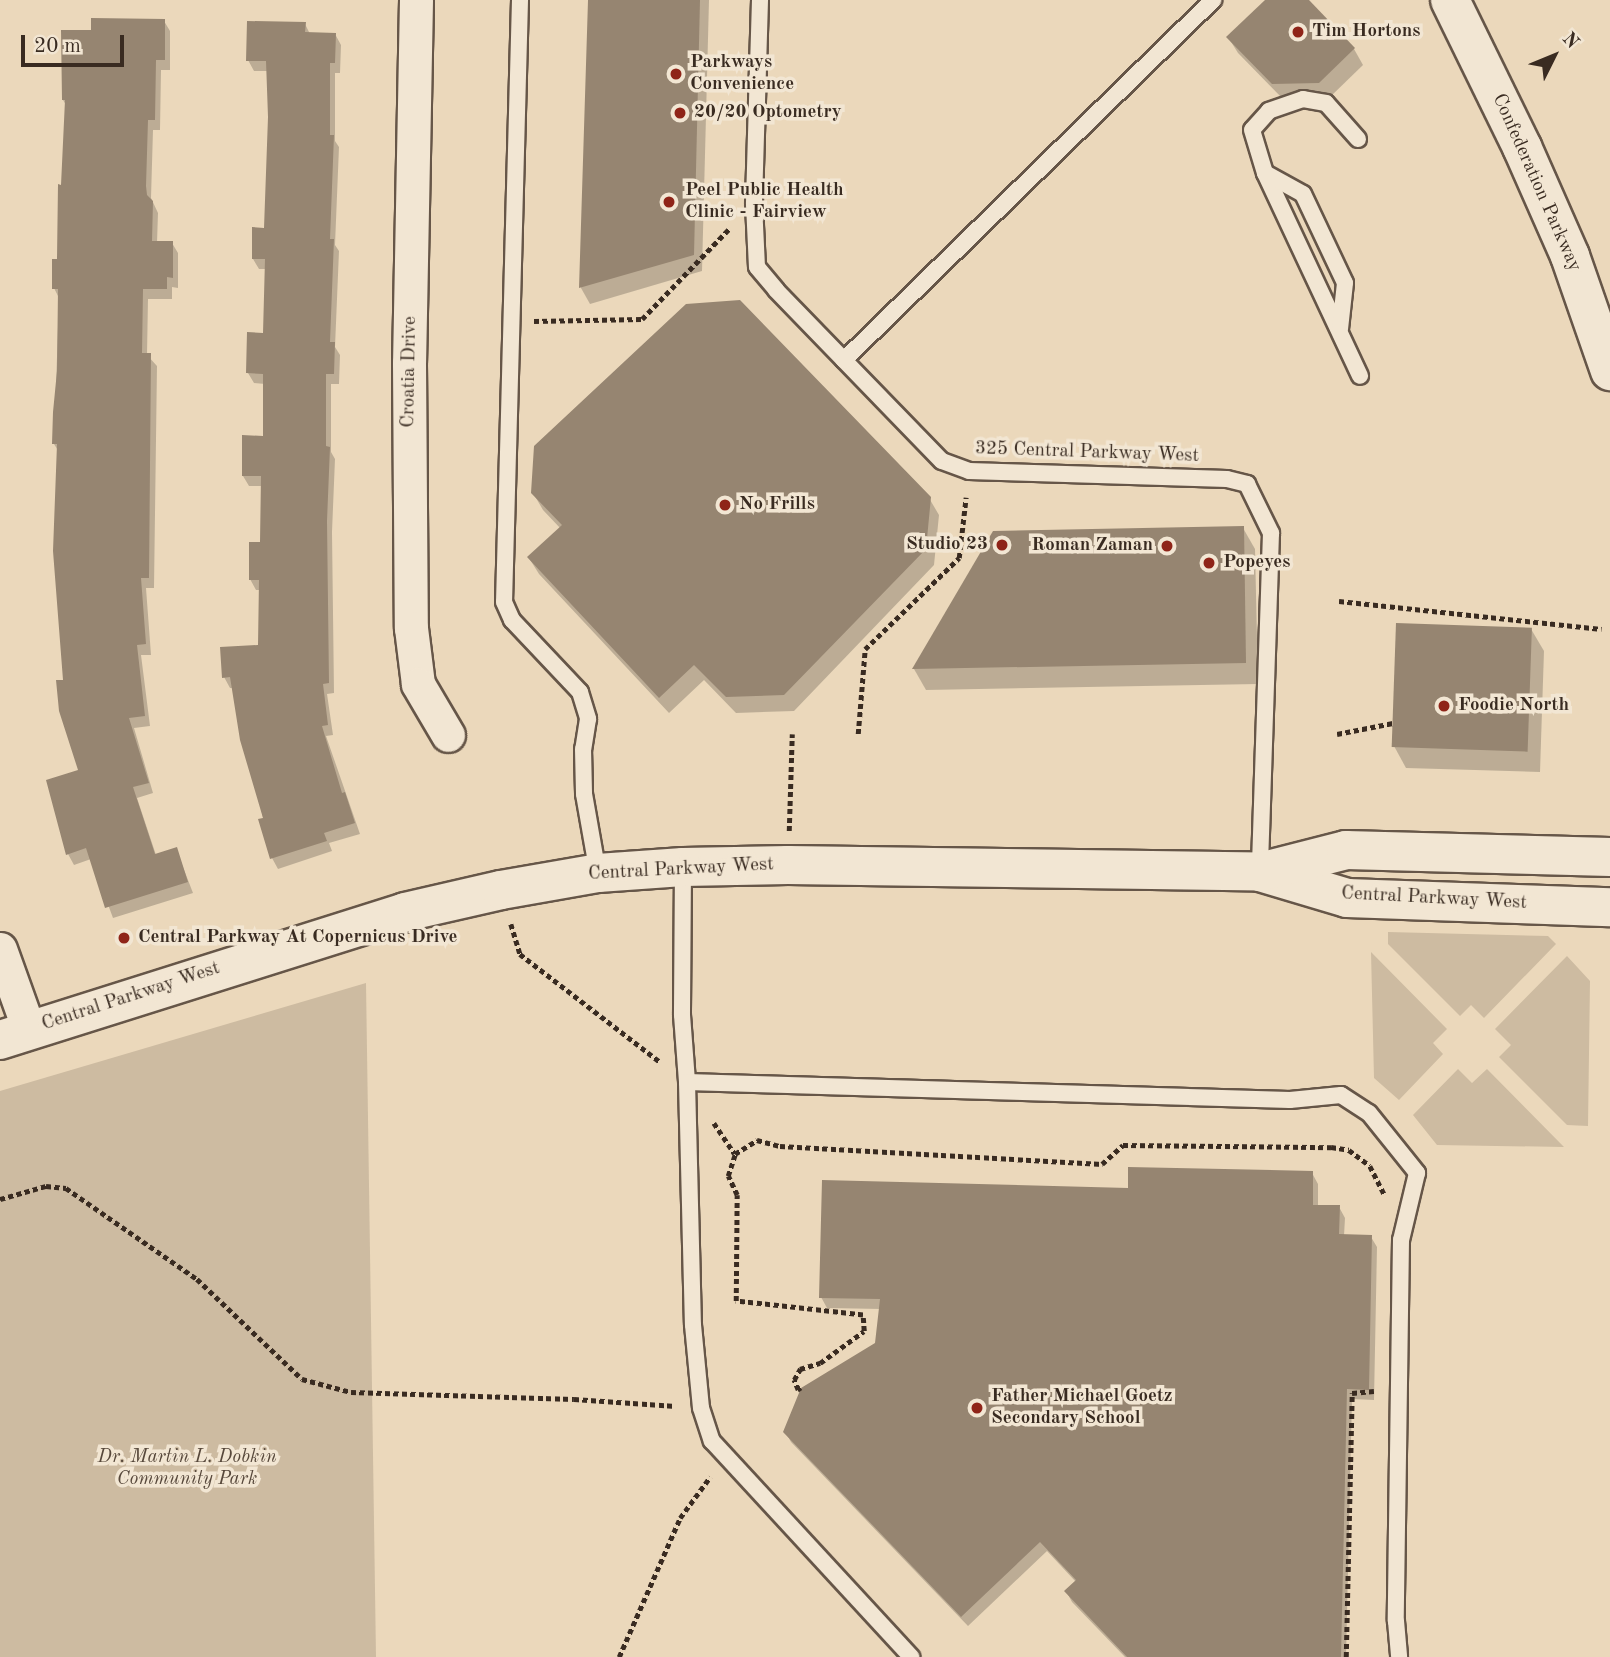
<!DOCTYPE html>
<style>
body{margin:0}
#map{position:relative;width:1610px;height:1657px;overflow:hidden;background:#ebd8bb;font-family:"Old Standard TT",serif}
div>[style]{position:absolute}
[style*='--x']{left:calc(var(--x)*1px);top:calc(var(--y)*1px);width:calc(var(--w)*1px);rotate:calc(var(--a)*1deg)}
.green>*{inset:0;background:#cdbba1}
.shadow>*{inset:0;background:#0003}
.building>*{inset:0;background:#968571;transform-origin:0 0}
.path>*{height:4.5px;margin-top:-2.25px;transform-origin:0;background:repeating-linear-gradient(90deg,#392b21 0 5px,transparent 0 8.5px)}
.roads{filter:drop-shadow(2px 0 #665648) drop-shadow(-2px 0 #665648) drop-shadow(0 2px #665648) drop-shadow(0 -2px #665648)}
.lane>*{height:16px;margin:-8px;padding:0 8px;transform-origin:8px;border-radius:8px;background:#f2e6d3}
.street>*{height:33px;margin:-16.5px;padding:0 16.5px;transform-origin:16.5px;border-radius:16.5px;background:#f2e6d3}
.secondary>*{height:38px;margin:-19px;padding:0 19px;transform-origin:19px;border-radius:19px;background:#f2e6d3}
.dots>*{width:19px;height:19px;translate:-50% -50%;box-sizing:border-box;border:4px solid #f2e6d3;border-radius:50%}
span{translate:-50% -50%;white-space:nowrap;text-align:center;line-height:1.15;-webkit-text-stroke:7px #f2e6d3;paint-order:stroke}
.poi-label{font-size:19px;color:#392b21;font-weight:700}
.left{translate:0 -50%;text-align:left}
.right{translate:-100% -50%;text-align:right}
.street-label{font-size:19px;color:#392b21}
.park-label{font-size:19px;color:#57483b;font-style:italic}
.north{position:absolute;left:1519px;top:21px;width:70px;height:70px;-webkit-text-stroke:5px #f2e6d3;paint-order:stroke;rotate:47deg;font-size:19px;font-weight:700;line-height:28px;text-align:center;color:#392b21}
.north::after{content:'';display:block;margin:auto;width:24px;height:32px;background:#392b21;clip-path:polygon(50% 0,100% 100%,50% 72%,0 100%)}
.scale{position:absolute;left:21px;top:35px;width:103px;height:32px;box-sizing:border-box;border:4px solid #392b21;border-top:0;padding-left:9px;font-size:21px;line-height:24px;white-space:nowrap;color:#392b21;-webkit-text-stroke:5px #f2e6d3;paint-order:stroke}
</style>
<div id="map">
<div class="green">
<i style="clip-path:polygon(1388px 932px,1548px 936px,1556px 944px,1484px 1018px,1471px 1005px,1460px 1016px,1388px 944px)"></i>
<i style="clip-path:polygon(1371px 952px,1447px 1029px,1433px 1043px,1443px 1054px,1399px 1100px,1374px 1078px)"></i>
<i style="clip-path:polygon(1567px 956px,1590px 981px,1588px 1126px,1567px 1125px,1499px 1057px,1511px 1045px,1495px 1029px)"></i>
<i style="clip-path:polygon(366px 983px,376px 1657px,0 1657px,0 1091px)"></i>
<i style="clip-path:polygon(1458px 1069px,1472px 1083px,1487px 1069px,1564px 1147px,1437px 1145px,1413px 1115px)"></i>
</div>
<div class="shadow">
<i style="clip-path:polygon(590px 0,709px 0,702px 271px,590px 304px,581px 288px)"></i>
<i style="clip-path:polygon(1268px 0,1307px 0,1354px 49px,1363px 65px,1328px 99px,1283px 99px,1238px 53px,1228px 37px)"></i>
<i style="clip-path:polygon(164px 21px,170px 31px,170px 70px,161px 70px,160px 130px,153px 130px,151px 198px,158px 213px,157px 243px,172px 243px,178px 253px,178px 288px,172px 287px,172px 299px,148px 299px,147px 355px,157px 366px,154px 588px,146px 588px,151px 655px,141px 655px,150px 726px,134px 728px,153px 793px,137px 798px,156px 855px,176px 849px,193px 893px,113px 918px,91px 859px,74px 865px,68px 854px,80px 771px,65px 681px,59px 452px,54px 444px,59px 298px,54px 288px,59px 260px,66px 105px,63px 100px,93px 31px)"></i>
<i style="clip-path:polygon(305px 24px,310px 34px,335px 34px,341px 45px,340px 73px,335px 73px,335px 141px,339px 147px,335px 245px,339px 251px,335px 347px,340px 355px,339px 384px,331px 384px,331px 452px,335px 459px,332px 532px,334px 693px,327px 694px,333px 735px,326px 736px,360px 834px,329px 843px,332px 851px,278px 869px,272px 858px,234px 688px,230px 688px,224px 677px,260px 647px,260px 590px,256px 590px,250px 579px,261px 544px,262px 486px,249px 486px,243px 476px,265px 437px,265px 384px,254px 383px,248px 373px,265px 334px,267px 269px,259px 269px,253px 259px,266px 229px,270px 117px,268px 71px,254px 71px,248px 60px)"></i>
<i style="clip-path:polygon(533px 493px,929px 498px,939px 515px,934px 565px,794px 711px,736px 713px,704px 680px,669px 713px,539px 574px,529px 558px,561px 529px,543px 510px)"></i>
<i style="clip-path:polygon(1243px 528px,1255px 549px,1258px 684px,926px 690px,914px 669px,994px 532px)"></i>
<i style="clip-path:polygon(1531px 629px,1544px 651px,1540px 772px,1406px 768px,1394px 746px)"></i>
<i style="clip-path:polygon(1312px 1173px,1318px 1184px,1318px 1207px,1339px 1207px,1345px 1218px,1344px 1236px,1371px 1237px,1377px 1247px,1374px 1400px,1352px 1399px,1346px 1657px,1125px 1657px,1072px 1602px,1066px 1591px,1076px 1582px,1047px 1551px,968px 1626px,791px 1442px,785px 1431px,877px 1344px,881px 1309px,827px 1308px,821px 1297px,1129px 1190px)"></i>
</div>
<div class="building">
<i style="clip-path:polygon(588px 0,700px 0,694px 255px,579px 288px)"></i>
<i style="clip-path:polygon(1265px 0,1309px 0,1355px 48px,1319px 83px,1272px 84px,1226px 37px)"></i>
<i style="clip-path:polygon(91px 18px,165px 19px,165px 60px,156px 60px,155px 120px,148px 120px,146px 186px,147px 195px,153px 201px,152px 241px,173px 241px,173px 278px,167px 277px,167px 289px,143px 289px,142px 353px,151px 353px,149px 578px,141px 578px,146px 644px,137px 645px,145px 716px,129px 718px,149px 783px,133px 787px,155px 854px,177px 847px,188px 882px,105px 908px,86px 848px,66px 855px,46px 780px,78px 770px,59px 711px,56px 680px,63px 680px,53px 551px,57px 444px,52px 444px,53px 412px,57px 371px,58px 289px,52px 289px,52px 259px,57px 259px,58px 184px,61px 185px,65px 100px,62px 100px,61px 30px,91px 30px)"></i>
<i style="clip-path:polygon(247px 21px,306px 22px,305px 32px,336px 33px,335px 63px,330px 63px,330px 135px,334px 135px,330px 239px,334px 239px,330px 342px,335px 342px,334px 374px,326px 374px,326px 446px,330px 447px,327px 521px,329px 683px,323px 684px,328px 725px,322px 726px,342px 793px,345px 792px,355px 823px,324px 833px,327px 841px,270px 859px,258px 819px,263px 818px,240px 740px,230px 677px,222px 678px,220px 647px,258px 645px,259px 580px,249px 580px,249px 542px,260px 542px,261px 476px,242px 476px,242px 435px,263px 436px,263px 374px,246px 373px,247px 332px,263px 333px,265px 259px,252px 259px,252px 227px,264px 228px,268px 117px,266px 61px,246px 61px)"></i>
<i style="clip-path:polygon(740px 300px,931px 497px,926px 549px,784px 695px,726px 697px,694px 665px,659px 698px,527px 557px,562px 525px,531px 493px,534px 446px,686px 304px)"></i>
<i style="clip-path:polygon(1244px 526px,1246px 663px,912px 669px,993px 531px)"></i>
<i style="left:1396px;top:623px;width:136px;height:124px;rotate:2deg"></i>
<i style="clip-path:polygon(1128px 1167px,1313px 1171px,1313px 1205px,1340px 1205px,1339px 1234px,1372px 1235px,1369px 1390px,1347px 1389px,1341px 1657px,1127px 1657px,1064px 1591px,1076px 1580px,1040px 1542px,961px 1617px,783px 1432px,801px 1388px,875px 1343px,880px 1299px,819px 1298px,822px 1180px,1128px 1188px)"></i>
</div>
<div class="path">
<i style="--x:534;--y:321;--w:108;--a:-1.1"></i>
<i style="--x:642;--y:319;--w:125;--a:-46"></i>
<i style="--x:1339;--y:601;--w:264;--a:6.1"></i>
<i style="--x:858;--y:734;--w:85;--a:-85.3"></i>
<i style="--x:865;--y:649;--w:131;--a:-44.1"></i>
<i style="--x:959;--y:558;--w:61;--a:-83.5"></i>
<i style="--x:1337;--y:734;--w:57;--a:-11.1"></i>
<i style="--x:789;--y:831;--w:97;--a:-88.2"></i>
<i style="--x:511;--y:924;--w:31;--a:73"></i>
<i style="--x:520;--y:954;--w:177;--a:37.6"></i>
<i style="--x:714;--y:1123;--w:37;--a:56"></i>
<i style="--x:0;--y:1199;--w:48;--a:-15.8"></i>
<i style="--x:46;--y:1186;--w:20;--a:6"></i>
<i style="--x:66;--y:1188;--w:160;--a:34.8"></i>
<i style="--x:197;--y:1279;--w:145;--a:43.6"></i>
<i style="--x:302;--y:1379;--w:51;--a:14.9"></i>
<i style="--x:351;--y:1392;--w:223;--a:1.8"></i>
<i style="--x:574;--y:1399;--w:102;--a:3.9"></i>
<i style="--x:801;--y:1388;--w:4;--a:146"></i>
<i style="--x:798;--y:1390;--w:11;--a:-112"></i>
<i style="--x:794;--y:1380;--w:13;--a:-61"></i>
<i style="--x:800;--y:1369;--w:21;--a:-17"></i>
<i style="--x:820;--y:1363;--w:54;--a:-36"></i>
<i style="--x:864;--y:1331;--w:16;--a:-94"></i>
<i style="--x:863;--y:1315;--w:128;--a:-173.7"></i>
<i style="--x:736;--y:1301;--w:106;--a:-89.5"></i>
<i style="--x:737;--y:1195;--w:21;--a:-115"></i>
<i style="--x:728;--y:1176;--w:23;--a:-72"></i>
<i style="--x:735;--y:1154;--w:26;--a:-32"></i>
<i style="--x:757;--y:1140;--w:24;--a:15"></i>
<i style="--x:780;--y:1146;--w:323;--a:3.2"></i>
<i style="--x:1102;--y:1164;--w:28;--a:-42"></i>
<i style="--x:1123;--y:1145;--w:208;--a:0.6"></i>
<i style="--x:1331;--y:1147;--w:18;--a:9"></i>
<i style="--x:1349;--y:1150;--w:26;--a:37"></i>
<i style="--x:1370;--y:1166;--w:33;--a:63"></i>
<i style="--x:619;--y:1657;--w:152;--a:-66.3"></i>
<i style="--x:680;--y:1518;--w:51;--a:-53.8"></i>
<i style="--x:1346;--y:1657;--w:264;--a:-88.7"></i>
<i style="--x:1352;--y:1393;--w:22;--a:-5"></i>
</div>
<div class="roads">
<div class="lane">
<i style="--x:520;--y:0;--w:602;--a:91.52"></i>
<i style="--x:504;--y:602;--w:20;--a:66"></i>
<i style="--x:512;--y:620;--w:99;--a:46.6"></i>
<i style="--x:580;--y:692;--w:28;--a:73"></i>
<i style="--x:588;--y:719;--w:30;--a:99"></i>
<i style="--x:583;--y:749;--w:45;--a:88.7"></i>
<i style="--x:584;--y:794;--w:80;--a:80"></i>
<i style="--x:760;--y:0;--w:204;--a:91.7"></i>
<i style="--x:754;--y:204;--w:63;--a:87.3"></i>
<i style="--x:757;--y:267;--w:30;--a:50"></i>
<i style="--x:776;--y:290;--w:238;--a:45.9"></i>
<i style="--x:942;--y:461;--w:29;--a:20"></i>
<i style="--x:969;--y:471;--w:258;--a:1.8"></i>
<i style="--x:1227;--y:479;--w:21;--a:14"></i>
<i style="--x:1247;--y:484;--w:55;--a:63.9"></i>
<i style="--x:1271;--y:533;--w:339;--a:91.9"></i>
<i style="--x:1358;--y:139;--w:48;--a:-131.6"></i>
<i style="--x:1326;--y:103;--w:23;--a:-170"></i>
<i style="--x:1303;--y:99;--w:36;--a:161"></i>
<i style="--x:1269;--y:111;--w:25;--a:132"></i>
<i style="--x:1252;--y:130;--w:45;--a:73.2"></i>
<i style="--x:1265;--y:173;--w:224;--a:64.9"></i>
<i style="--x:1265;--y:173;--w:43;--a:28.9"></i>
<i style="--x:1303;--y:194;--w:98;--a:64.7"></i>
<i style="--x:1345;--y:283;--w:46;--a:96.2"></i>
<i style="--x:844;--y:360;--w:516;--a:-44.29"></i>
<i style="--x:683;--y:867;--w:148;--a:90.4"></i>
<i style="--x:682;--y:1015;--w:67;--a:85.7"></i>
<i style="--x:687;--y:1082;--w:603;--a:1.71"></i>
<i style="--x:1290;--y:1100;--w:51;--a:-5.6"></i>
<i style="--x:1341;--y:1095;--w:33;--a:33"></i>
<i style="--x:1369;--y:1113;--w:77;--a:51.3"></i>
<i style="--x:1417;--y:1173;--w:69;--a:103.4"></i>
<i style="--x:1401;--y:1240;--w:381;--a:90.8"></i>
<i style="--x:1396;--y:1621;--w:36;--a:85"></i>
<i style="--x:687;--y:1082;--w:243;--a:88.6"></i>
<i style="--x:693;--y:1325;--w:83;--a:84.5"></i>
<i style="--x:701;--y:1408;--w:35;--a:72"></i>
<i style="--x:712;--y:1441;--w:294;--a:47.3"></i>
</div>
<div class="street">
<i style="--x:416;--y:0;--w:363;--a:91.1"></i>
<i style="--x:409;--y:363;--w:265;--a:89.6"></i>
<i style="--x:411;--y:628;--w:56;--a:82.9"></i>
<i style="--x:418;--y:684;--w:59;--a:59.5"></i>
<i style="--x:0;--y:949;--w:86;--a:70.3"></i>
</div>
<div class="secondary">
<i style="--x:1450;--y:0;--w:164;--a:63.9"></i>
<i style="--x:1522;--y:147;--w:119;--a:66.2"></i>
<i style="--x:1570;--y:256;--w:122;--a:70.8"></i>
<i style="--x:1260;--y:872;--w:91;--a:16.6"></i>
<i style="--x:1347;--y:898;--w:263;--a:2"></i>
<i style="--x:0;--y:1040;--w:425;--a:-17.5"></i>
<i style="--x:405;--y:912;--w:98;--a:-12.9"></i>
<i style="--x:501;--y:890;--w:98;--a:-9.9"></i>
<i style="--x:598;--y:873;--w:85;--a:-4"></i>
<i style="--x:683;--y:867;--w:105;--a:-1.1"></i>
<i style="--x:788;--y:865;--w:472;--a:0.8"></i>
<i style="--x:1260;--y:872;--w:89;--a:-14.3"></i>
<i style="--x:1346;--y:850;--w:264;--a:1.5"></i>
</div>
</div>
<div class="dots">
<i style="left:1298px;top:32px;background:#8f2418"></i>
<i style="left:676px;top:74px;background:#8f2418"></i>
<i style="left:680px;top:113px;background:#8f2418"></i>
<i style="left:669px;top:202px;background:#8f2418"></i>
<i style="left:725px;top:505px;background:#8f2418"></i>
<i style="left:1002px;top:545px;background:#8f2418"></i>
<i style="left:1167px;top:546px;background:#8f2418"></i>
<i style="left:1209px;top:563px;background:#8f2418"></i>
<i style="left:1444px;top:706px;background:#8f2418"></i>
<i style="left:124px;top:938px;background:#8f2418"></i>
<i style="left:977px;top:1408px;background:#8f2418"></i>
</div>
<div class="poi-label">
<span class="left" style="left:1312px;top:32px">Tim Hortons</span>
<span class="left" style="left:690px;top:74px">Parkways<br>Convenience</span>
<span class="left" style="left:694px;top:113px">20/20 Optometry</span>
<span class="left" style="left:685px;top:202px">Peel Public Health<br>Clinic - Fairview</span>
<span class="left" style="left:739px;top:505px">No Frills</span>
<span class="right" style="left:988px;top:545px">Studio 23</span>
<span class="right" style="left:1153px;top:546px">Roman Zaman</span>
<span class="left" style="left:1223px;top:563px">Popeyes</span>
<span class="left" style="left:1458px;top:706px">Foodie North</span>
<span class="left" style="left:138px;top:938px">Central Parkway At Copernicus Drive</span>
<span class="left" style="left:991px;top:1408px">Father Michael Goetz<br>Secondary School</span>
</div>
<div class="street-label">
<span style="left:1536px;top:183px;rotate:66deg">Confederation Parkway</span>
<span style="left:410px;top:372px;rotate:-89deg">Croatia Drive</span>
<span style="left:1087px;top:453px;rotate:2deg">325 Central Parkway West</span>
<span style="left:681px;top:870px;rotate:-3deg">Central Parkway West</span>
<span style="left:1434px;top:899px;rotate:3deg">Central Parkway West</span>
<span style="left:131px;top:997px;rotate:-18deg">Central Parkway West</span>
</div>
<div class="park-label">
<span style="left:187px;top:1469px">Dr. Martin L. Dobkin<br>Community Park</span>
</div>
<div class="north">N</div>
<div class="scale">20 m</div>
</div>
